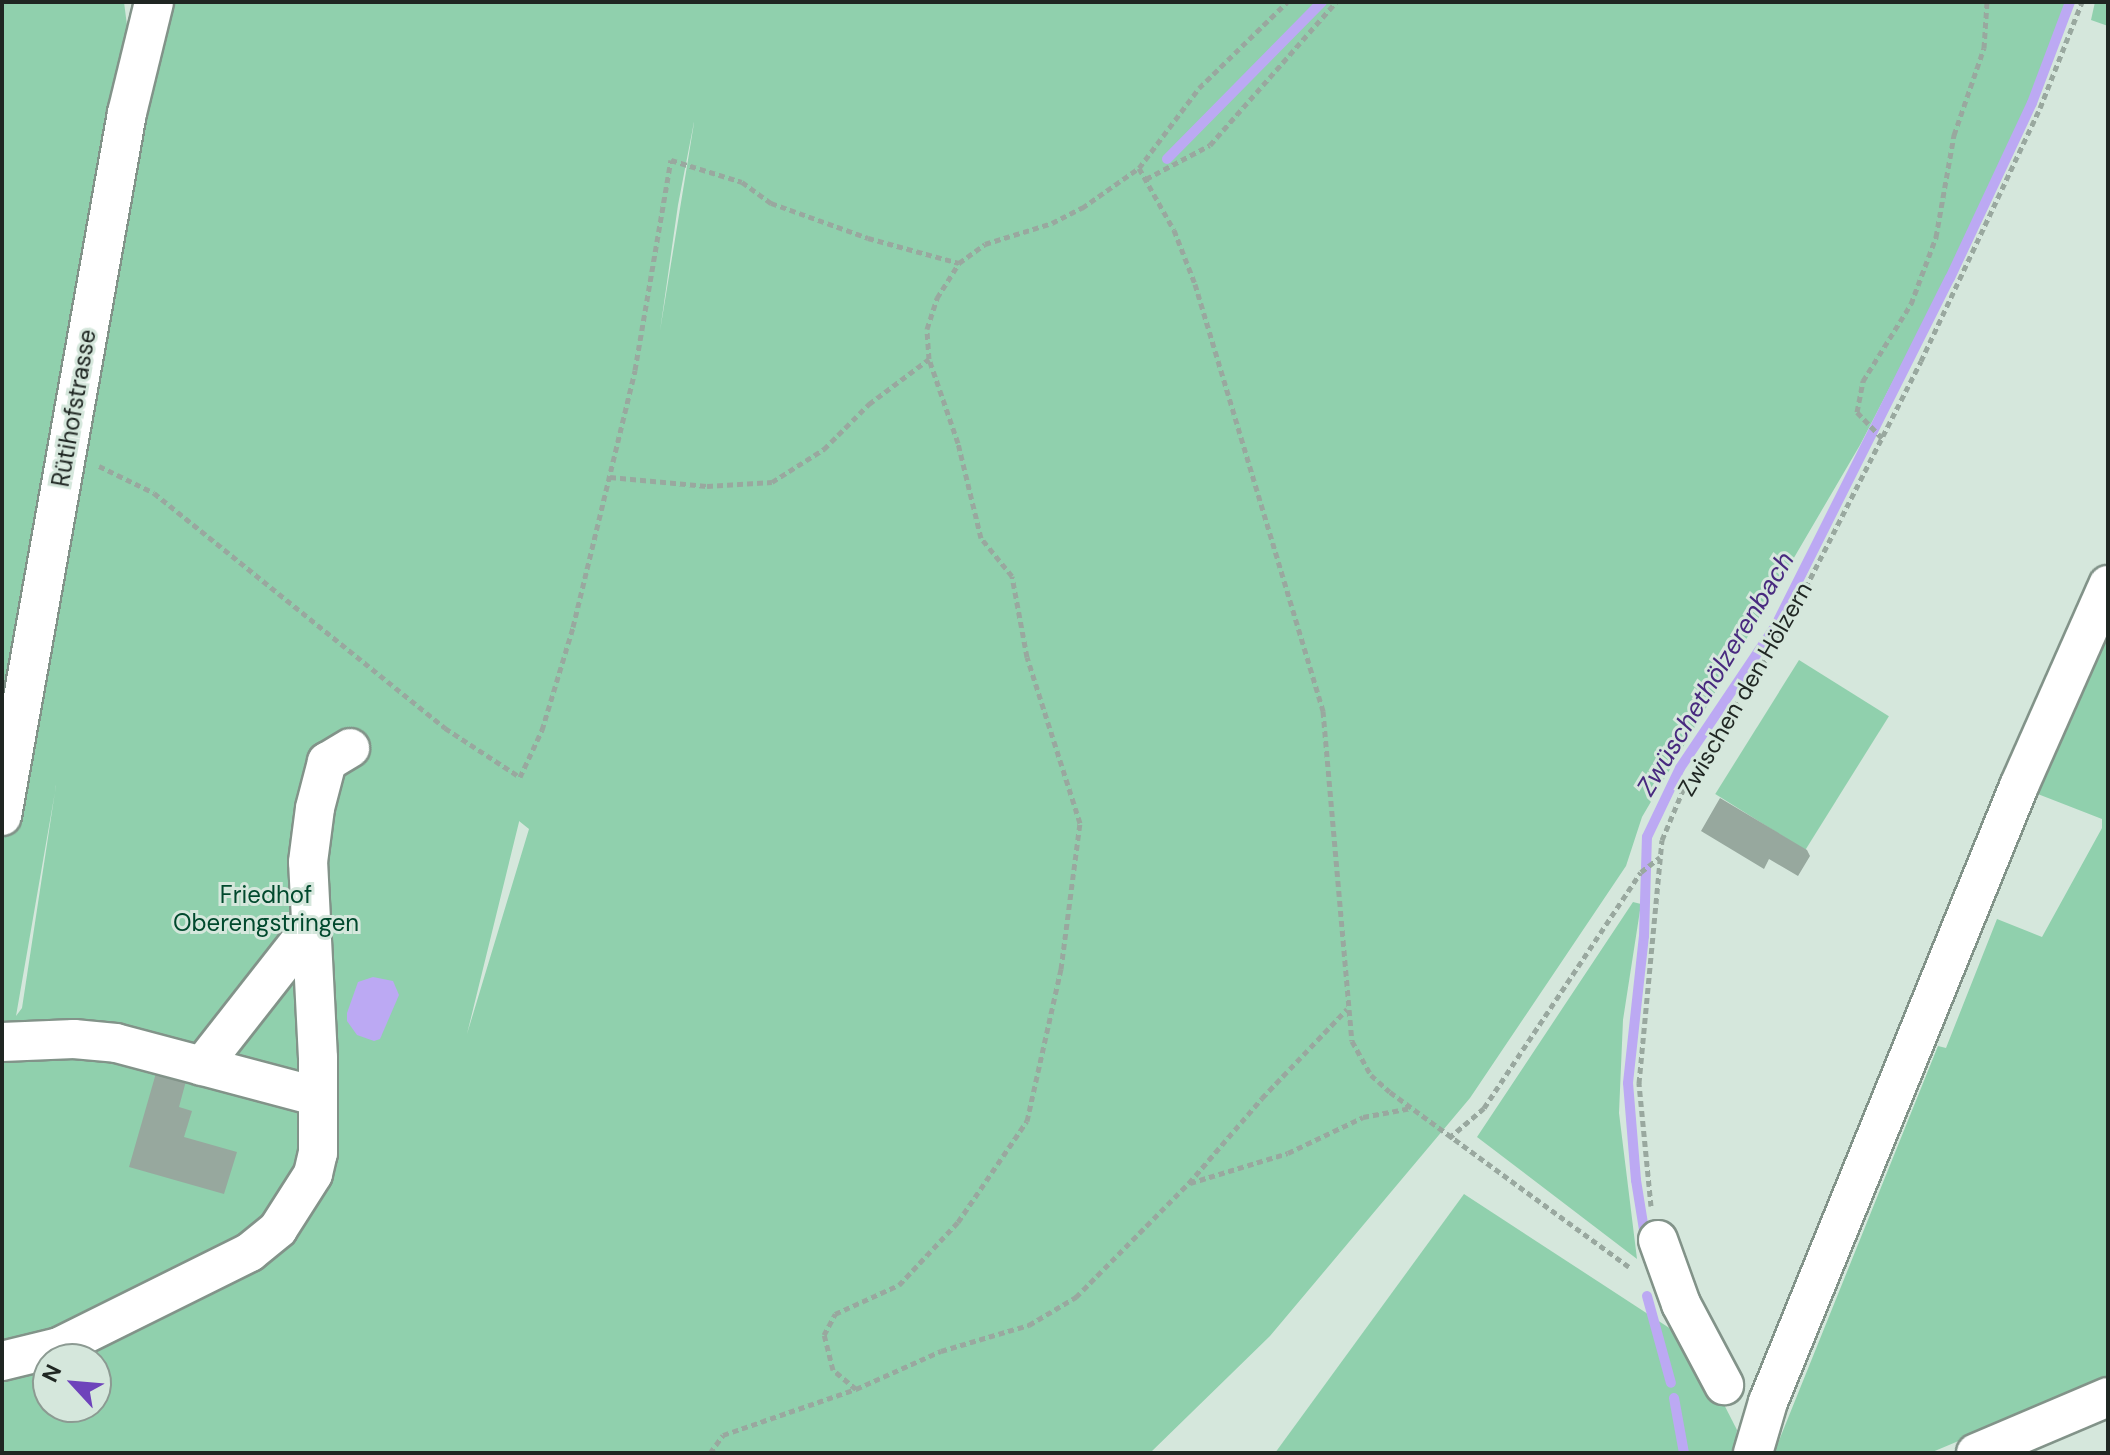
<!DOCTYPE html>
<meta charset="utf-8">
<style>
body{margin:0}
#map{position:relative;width:2110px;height:1455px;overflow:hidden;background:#d5e7dc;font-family:"DM Sans",sans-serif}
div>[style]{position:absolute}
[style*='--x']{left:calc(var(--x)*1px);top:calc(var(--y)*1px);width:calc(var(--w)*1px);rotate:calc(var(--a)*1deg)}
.green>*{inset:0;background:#90d0ad;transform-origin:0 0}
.water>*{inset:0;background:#bca9f3}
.stream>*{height:10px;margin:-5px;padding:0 5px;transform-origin:5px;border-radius:5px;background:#bca9f3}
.building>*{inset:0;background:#97a89e}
.path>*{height:5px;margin-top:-2.5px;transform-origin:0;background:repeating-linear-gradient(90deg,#99a89f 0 6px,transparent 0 10px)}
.roads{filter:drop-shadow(2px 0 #829389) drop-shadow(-2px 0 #829389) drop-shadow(0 2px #829389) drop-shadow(0 -2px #829389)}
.minor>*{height:38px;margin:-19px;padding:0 19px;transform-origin:19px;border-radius:19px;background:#fff}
span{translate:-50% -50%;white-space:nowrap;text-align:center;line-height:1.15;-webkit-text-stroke:6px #d5e7dc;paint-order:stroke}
.street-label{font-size:24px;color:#1f2622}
.park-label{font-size:24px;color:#00492d}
.water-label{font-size:26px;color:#482a7f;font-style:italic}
.frame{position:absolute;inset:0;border:4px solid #1f2622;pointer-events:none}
.north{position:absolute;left:32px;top:1343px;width:80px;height:80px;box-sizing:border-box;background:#d5e7dc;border:2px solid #8c9a92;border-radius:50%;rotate:296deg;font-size:22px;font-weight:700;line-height:32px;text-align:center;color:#1f2622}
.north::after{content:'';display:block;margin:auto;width:28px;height:36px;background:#6e43bb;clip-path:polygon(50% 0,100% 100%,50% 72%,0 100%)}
</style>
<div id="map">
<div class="green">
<i style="clip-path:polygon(evenodd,2px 2px,124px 2px,130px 49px,166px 2px,2067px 2px,2029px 103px,1947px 277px,1860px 445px,1642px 817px,1626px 866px,1470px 1098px,1270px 1336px,1150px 1453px,2px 1453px,2px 2px,694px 122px,694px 123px,660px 331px,678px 205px,694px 122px,2px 2px,56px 785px,22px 1008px,16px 1016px,56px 786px,56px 785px,2px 2px,519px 821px,529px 829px,467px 1034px,519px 822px,519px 821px,2px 2px,48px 1359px,96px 1359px,96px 1407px,48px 1407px,48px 1359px)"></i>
<i style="clip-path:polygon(2095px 2px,2108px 2px,2108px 26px,2091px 20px)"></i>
<i style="clip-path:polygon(2108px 614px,2108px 1378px,1930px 1453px,1774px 1453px,1938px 1046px,1946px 1048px,1997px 919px,2042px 937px,2102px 828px,2102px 819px,2030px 791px)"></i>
<i style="left:1799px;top:660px;width:106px;height:158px;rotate:32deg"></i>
<i style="clip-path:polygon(1633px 902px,1641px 904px,1623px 1020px,1619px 1113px,1637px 1259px,1477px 1137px)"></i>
<i style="clip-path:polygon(1464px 1194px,1677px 1333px,1710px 1377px,1737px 1430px,1734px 1453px,1275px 1453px)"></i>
</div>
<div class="water">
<i style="clip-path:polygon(373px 977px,393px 981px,399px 995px,380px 1039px,374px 1041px,357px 1035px,347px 1021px,347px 1013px,358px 982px)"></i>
</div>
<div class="stream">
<i style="--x:1167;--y:159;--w:221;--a:-45.4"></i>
<i style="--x:1646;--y:1242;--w:63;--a:-99.2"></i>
<i style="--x:1636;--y:1180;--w:97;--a:-94.7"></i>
<i style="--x:1628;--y:1083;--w:148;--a:-83.8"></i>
<i style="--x:1644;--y:936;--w:99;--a:-88.3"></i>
<i style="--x:1647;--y:837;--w:76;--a:-64.4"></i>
<i style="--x:1680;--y:768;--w:172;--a:-56.1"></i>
<i style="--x:1776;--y:625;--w:388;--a:-63.4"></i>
<i style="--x:1950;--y:278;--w:193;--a:-64.9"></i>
<i style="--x:2032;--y:103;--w:108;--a:-69.4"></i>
<i style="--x:1647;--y:1296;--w:90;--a:74.6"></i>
<i style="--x:1674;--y:1398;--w:56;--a:79.7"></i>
</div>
<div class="building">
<i style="clip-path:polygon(1720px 798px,1807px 850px,1810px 856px,1798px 876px,1769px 859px,1764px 869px,1701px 831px)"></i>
<i style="clip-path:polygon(156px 1073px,186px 1081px,179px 1107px,192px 1111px,184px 1137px,237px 1152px,224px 1194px,129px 1167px)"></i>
</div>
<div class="path">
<i style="--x:1139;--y:168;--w:71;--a:60.6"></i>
<i style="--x:1174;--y:230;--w:58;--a:68.7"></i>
<i style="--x:1195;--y:284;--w:446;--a:73.3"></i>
<i style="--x:1323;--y:711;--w:331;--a:85"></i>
<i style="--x:1352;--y:1041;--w:39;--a:61"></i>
<i style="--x:1371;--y:1075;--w:25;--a:42"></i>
<i style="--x:1390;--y:1092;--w:296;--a:36.2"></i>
<i style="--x:1146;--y:179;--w:72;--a:-28"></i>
<i style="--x:1210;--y:145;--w:191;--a:-48.6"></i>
<i style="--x:1882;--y:438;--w:36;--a:-134"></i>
<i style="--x:1857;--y:412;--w:32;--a:-79"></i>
<i style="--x:1863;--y:381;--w:91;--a:-58.1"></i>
<i style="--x:1911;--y:304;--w:72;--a:-69.5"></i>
<i style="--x:1936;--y:237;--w:104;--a:-80"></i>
<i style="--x:1954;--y:135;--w:92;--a:-71"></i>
<i style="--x:1984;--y:48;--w:46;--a:-86.3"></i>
<i style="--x:99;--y:466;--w:61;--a:26.1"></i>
<i style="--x:154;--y:493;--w:374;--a:38.9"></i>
<i style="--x:445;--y:728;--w:90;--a:33.2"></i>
<i style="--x:520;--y:777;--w:52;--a:-64.9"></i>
<i style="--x:542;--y:730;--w:108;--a:-73.2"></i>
<i style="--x:573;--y:627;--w:264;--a:-76.4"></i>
<i style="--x:635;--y:370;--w:213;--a:-80.3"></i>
<i style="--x:671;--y:160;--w:74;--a:17.2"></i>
<i style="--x:742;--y:182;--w:36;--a:36"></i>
<i style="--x:771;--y:203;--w:103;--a:19.8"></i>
<i style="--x:868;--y:238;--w:94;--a:15.4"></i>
<i style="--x:610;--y:477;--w:97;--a:5.3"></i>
<i style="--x:707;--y:486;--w:65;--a:-3.5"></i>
<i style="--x:772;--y:482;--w:62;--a:-32.4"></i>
<i style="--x:824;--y:449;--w:64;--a:-45"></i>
<i style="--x:869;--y:404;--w:75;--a:-36.9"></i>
<i style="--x:1449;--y:1138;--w:46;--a:-40.6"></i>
<i style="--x:1484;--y:1108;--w:283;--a:-56.4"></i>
<i style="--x:1641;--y:872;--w:24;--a:-38"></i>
<i style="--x:1190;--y:1183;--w:102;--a:-17"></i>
<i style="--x:1288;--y:1153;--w:83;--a:-25.6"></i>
<i style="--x:1363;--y:1117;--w:49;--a:-10.6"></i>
<i style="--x:1651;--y:1206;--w:124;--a:-95.6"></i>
<i style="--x:1639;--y:1083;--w:244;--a:-84.6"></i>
<i style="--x:1662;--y:840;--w:62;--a:-67.2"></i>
<i style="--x:1686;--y:783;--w:179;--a:-57.3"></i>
<i style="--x:1783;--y:632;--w:304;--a:-63"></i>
<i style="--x:1921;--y:361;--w:280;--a:-64.8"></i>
<i style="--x:2040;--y:108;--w:114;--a:-68.4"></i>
<i style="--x:856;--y:1389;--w:30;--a:-140"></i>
<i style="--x:833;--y:1370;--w:36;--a:-104"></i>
<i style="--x:824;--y:1335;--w:24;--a:-62"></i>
<i style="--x:835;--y:1314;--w:70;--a:-24.4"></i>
<i style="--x:899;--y:1285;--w:86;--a:-46.9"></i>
<i style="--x:958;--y:1222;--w:122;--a:-55.7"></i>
<i style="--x:1027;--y:1121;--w:156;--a:-77.4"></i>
<i style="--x:1061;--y:969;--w:147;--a:-82.6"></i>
<i style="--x:1080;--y:823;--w:174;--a:-107.7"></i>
<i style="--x:1027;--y:657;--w:82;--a:-100.5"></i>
<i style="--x:1012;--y:576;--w:49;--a:-129.2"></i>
<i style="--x:981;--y:538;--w:98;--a:-103.6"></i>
<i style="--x:958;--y:443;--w:89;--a:-109"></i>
<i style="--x:929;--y:359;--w:30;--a:-94"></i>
<i style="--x:927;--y:329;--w:33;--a:-72"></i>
<i style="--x:937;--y:298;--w:41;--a:-57.8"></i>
<i style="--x:959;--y:263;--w:32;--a:-36"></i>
<i style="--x:985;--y:244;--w:70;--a:-17.4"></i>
<i style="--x:1052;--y:223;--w:34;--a:-27"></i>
<i style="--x:1082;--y:208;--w:70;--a:-35.1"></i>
<i style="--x:1139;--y:168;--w:100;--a:-53.1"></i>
<i style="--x:1199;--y:88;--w:123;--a:-44.3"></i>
<i style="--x:710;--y:1453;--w:22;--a:-54"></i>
<i style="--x:723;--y:1435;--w:141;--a:-19.1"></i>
<i style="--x:856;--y:1389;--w:93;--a:-24.1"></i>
<i style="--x:941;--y:1351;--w:92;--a:-16.5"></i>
<i style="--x:1029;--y:1325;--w:55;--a:-30.8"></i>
<i style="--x:1076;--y:1297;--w:161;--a:-45.3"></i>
<i style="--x:1189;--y:1183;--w:112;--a:-49.3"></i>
<i style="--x:1262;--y:1098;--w:123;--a:-46.3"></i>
</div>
<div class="roads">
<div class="minor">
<i style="--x:2;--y:816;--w:714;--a:-79.92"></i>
<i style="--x:127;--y:113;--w:114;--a:-76.3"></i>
<i style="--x:2;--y:1042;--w:72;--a:-2.4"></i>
<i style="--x:74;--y:1039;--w:42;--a:5.4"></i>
<i style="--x:116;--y:1043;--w:206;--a:14.9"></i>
<i style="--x:202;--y:1066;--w:177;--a:-51.9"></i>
<i style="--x:1658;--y:1240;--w:68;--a:70.2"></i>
<i style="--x:1681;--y:1304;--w:92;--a:62"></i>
<i style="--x:2;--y:1361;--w:59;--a:-13.8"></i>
<i style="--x:59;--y:1347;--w:213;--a:-26.4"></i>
<i style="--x:250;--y:1252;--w:36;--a:-39"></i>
<i style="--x:278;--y:1229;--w:65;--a:-57.5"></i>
<i style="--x:313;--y:1174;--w:22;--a:-77"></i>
<i style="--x:318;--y:1153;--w:95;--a:-90"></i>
<i style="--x:318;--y:1058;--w:196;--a:-92.9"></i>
<i style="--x:308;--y:862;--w:54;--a:-82.6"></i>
<i style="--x:315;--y:808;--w:48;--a:-75.4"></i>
<i style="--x:327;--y:762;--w:27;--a:-31"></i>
<i style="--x:1753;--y:1453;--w:53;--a:-73.6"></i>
<i style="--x:1768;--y:1402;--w:665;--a:-67.83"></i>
<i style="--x:2019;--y:786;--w:220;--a:-66.1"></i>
<i style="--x:1976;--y:1453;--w:143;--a:-23"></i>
</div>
</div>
<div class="street-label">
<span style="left:74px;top:408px;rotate:-80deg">Rütihofstrasse</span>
<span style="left:1745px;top:689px;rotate:-60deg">Zwischen den Hölzern</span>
</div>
<div class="park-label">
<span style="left:266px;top:909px">Friedhof<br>Oberengstringen</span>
</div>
<div class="water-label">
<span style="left:1716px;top:674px;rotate:-59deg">Zwüschethölzerenbach</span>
</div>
<div class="frame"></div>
<div class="north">N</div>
</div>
